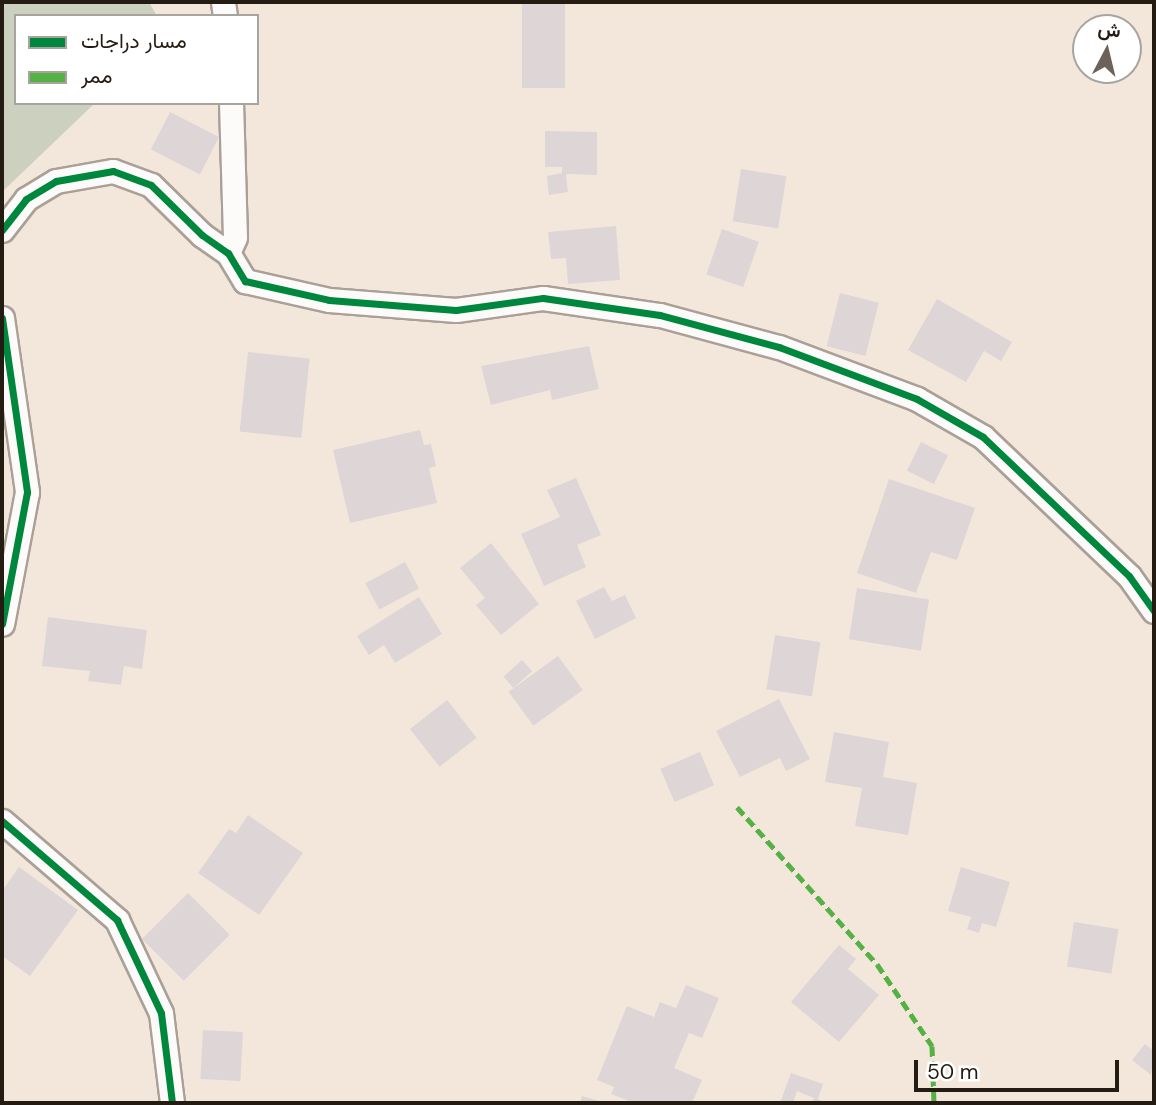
<!DOCTYPE html>
<meta charset="utf-8">
<style>
body{margin:0}
#map{position:relative;width:1156px;height:1105px;overflow:hidden;background:#f3e7dc;font-family:"DM Sans",Vazirmatn,sans-serif}
div>[style]{position:absolute}
[style*='--x']{left:calc(var(--x)*1px);top:calc(var(--y)*1px);width:calc(var(--w)*1px);rotate:calc(var(--a)*1deg)}
.green>*{inset:0;background:#ccd0be}
.building>*{inset:0;background:#ded6d6;transform-origin:0 0}
.roads{filter:drop-shadow(2px 0 #aaa097) drop-shadow(-2px 0 #aaa097) drop-shadow(0 2px #aaa097) drop-shadow(0 -2px #aaa097)}
.minor>*{height:23px;margin:-11.5px;padding:0 11.5px;transform-origin:11.5px;border-radius:11.5px;background:#fdfbfa}
.quiet>*{height:5px;margin-top:-2.5px;transform-origin:0;background:repeating-linear-gradient(90deg,#55b144 0 10px,transparent 0 15px)}
.cycleway>*{height:7px;margin:-3.5px;padding:0 3.5px;transform-origin:3.5px;border-radius:3.5px;background:#00873e}
span{translate:-50% -50%;white-space:nowrap;text-align:center;line-height:1.15;-webkit-text-stroke:7px #fff;paint-order:stroke}
.frame{position:absolute;inset:0;border:4px solid #241b12;pointer-events:none}
.legend{position:absolute;left:14px;top:14px;width:245px;height:91px;box-sizing:border-box;background:#fff;border:2px solid #a7a4a0;margin:0;padding:9px 12px;list-style:none;font-size:21px;color:#241b12}
.legend li{display:flex;align-items:center;gap:14px;height:35px}
.legend b{width:35px;border:2px solid #a7a4a0}
.north{position:absolute;left:1072px;top:14px;width:70px;height:70px;box-sizing:border-box;background:#fff;border:2px solid #a7a4a0;border-radius:50%;rotate:7deg;font-size:19px;font-weight:700;line-height:28px;text-align:center;color:#241b12}
.north::after{content:'';display:block;margin:auto;width:24px;height:32px;background:#6c6259;clip-path:polygon(50% 0,100% 100%,50% 72%,0 100%)}
.scale{position:absolute;left:914px;top:1060px;width:205px;height:32px;box-sizing:border-box;border:4px solid #241b12;border-top:0;padding-left:9px;font-size:21px;line-height:24px;white-space:nowrap;color:#241b12;-webkit-text-stroke:5px #fff;paint-order:stroke}
</style>
<div id="map">
<div class="green">
<i style="clip-path:polygon(2px 2px,149px 2px,157px 16px,16px 16px,16px 103px,95px 103px,2px 192px)"></i>
</div>
<div class="building">
<i style="left:522px;top:2px;width:43px;height:86px"></i>
<i style="left:170px;top:112px;width:55px;height:42px;rotate:27deg"></i>
<i style="clip-path:polygon(545px 131px,597px 132px,597px 175px,566px 174px,568px 192px,549px 195px,547px 176px,562px 173px,562px 167px,545px 167px)"></i>
<i style="left:741px;top:169px;width:46px;height:53px;rotate:9deg"></i>
<i style="clip-path:polygon(616px 226px,620px 280px,568px 284px,566px 258px,551px 259px,548px 232px)"></i>
<i style="left:722px;top:229px;width:39px;height:48px;rotate:19deg"></i>
<i style="left:840px;top:293px;width:40px;height:55px;rotate:14deg"></i>
<i style="clip-path:polygon(937px 299px,1012px 342px,1001px 361px,984px 351px,966px 382px,908px 350px)"></i>
<i style="clip-path:polygon(589px 346px,599px 389px,552px 400px,550px 390px,491px 405px,481px 366px)"></i>
<i style="left:248px;top:352px;width:62px;height:80px;rotate:6deg"></i>
<i style="clip-path:polygon(420px 430px,424px 445px,431px 444px,436px 466px,429px 468px,437px 503px,350px 523px,333px 450px)"></i>
<i style="left:921px;top:442px;width:30px;height:32px;rotate:26deg"></i>
<i style="clip-path:polygon(576px 478px,601px 535px,577px 545px,586px 567px,544px 586px,521px 534px,560px 517px,547px 490px)"></i>
<i style="clip-path:polygon(889px 479px,975px 508px,957px 560px,931px 552px,916px 593px,857px 573px)"></i>
<i style="clip-path:polygon(491px 543px,539px 604px,501px 635px,476px 605px,485px 598px,460px 568px)"></i>
<i style="left:405px;top:562px;width:30px;height:45px;rotate:62deg"></i>
<i style="clip-path:polygon(604px 587px,612px 601px,625px 595px,636px 618px,595px 639px,576px 601px)"></i>
<i style="left:857px;top:588px;width:73px;height:52px;rotate:9deg"></i>
<i style="clip-path:polygon(419px 597px,442px 634px,395px 663px,384px 645px,369px 655px,357px 636px)"></i>
<i style="clip-path:polygon(48px 617px,147px 630px,142px 669px,124px 666px,121px 685px,88px 681px,90px 671px,42px 666px)"></i>
<i style="left:775px;top:635px;width:46px;height:55px;rotate:9deg"></i>
<i style="left:558px;top:656px;width:42px;height:61px;rotate:54deg"></i>
<i style="left:522px;top:660px;width:15px;height:25px;rotate:48deg"></i>
<i style="clip-path:polygon(779px 699px,810px 759px,786px 771px,780px 758px,740px 777px,716px 731px)"></i>
<i style="left:447px;top:700px;width:48px;height:47px;rotate:52deg"></i>
<i style="clip-path:polygon(834px 732px,889px 742px,883px 777px,917px 783px,908px 835px,855px 826px,862px 788px,825px 782px)"></i>
<i style="left:700px;top:752px;width:36px;height:43px;rotate:67deg"></i>
<i style="clip-path:polygon(248px 815px,303px 853px,259px 915px,198px 873px,229px 829px,236px 833px)"></i>
<i style="clip-path:polygon(19px 867px,78px 910px,30px 976px,2px 956px,2px 891px)"></i>
<i style="clip-path:polygon(961px 867px,1010px 882px,996px 927px,982px 923px,979px 933px,967px 929px,971px 917px,948px 911px)"></i>
<i style="left:188px;top:893px;width:59px;height:65px;rotate:45deg"></i>
<i style="left:1074px;top:922px;width:45px;height:45px;rotate:9deg"></i>
<i style="clip-path:polygon(839px 945px,856px 959px,848px 969px,879px 995px,839px 1042px,791px 1002px)"></i>
<i style="clip-path:polygon(686px 985px,719px 998px,702px 1038px,689px 1033px,674px 1068px,702px 1080px,692px 1103px,634px 1103px,611px 1094px,614px 1087px,597px 1080px,627px 1006px,654px 1017px,660px 1002px,676px 1008px)"></i>
<i style="left:203px;top:1030px;width:40px;height:49px;rotate:3deg"></i>
<i style="clip-path:polygon(1145px 1044px,1154px 1051px,1151px 1075px,1132px 1060px)"></i>
<i style="clip-path:polygon(791px 1073px,823px 1084px,818px 1099px,825px 1103px,811px 1103px,814px 1098px,797px 1091px,793px 1103px,780px 1103px)"></i>
<i style="clip-path:polygon(582px 1096px,606px 1103px,580px 1103px)"></i>
</div>
<div class="roads">
<div class="minor">
<i style="--x:223;--y:2;--w:14;--a:82"></i>
<i style="--x:2;--y:230;--w:39;--a:-52"></i>
<i style="--x:26;--y:199;--w:35;--a:-31"></i>
<i style="--x:56;--y:181;--w:58;--a:-10"></i>
<i style="--x:113;--y:171;--w:40;--a:20.2"></i>
<i style="--x:151;--y:185;--w:71;--a:44.4"></i>
<i style="--x:202;--y:235;--w:32;--a:35"></i>
<i style="--x:228;--y:253;--w:33;--a:59"></i>
<i style="--x:245;--y:281;--w:86;--a:12.7"></i>
<i style="--x:329;--y:300;--w:127;--a:4.5"></i>
<i style="--x:456;--y:310;--w:88;--a:-7.9"></i>
<i style="--x:543;--y:298;--w:118;--a:8.3"></i>
<i style="--x:660;--y:315;--w:123;--a:15.1"></i>
<i style="--x:779;--y:347;--w:147;--a:20.6"></i>
<i style="--x:917;--y:399;--w:76;--a:29.9"></i>
<i style="--x:983;--y:437;--w:202;--a:43.6"></i>
<i style="--x:1129;--y:576;--w:43;--a:54.5"></i>
<i style="--x:228;--y:253;--w:17;--a:-66"></i>
<i style="--x:235;--y:237;--w:134;--a:-91.7"></i>
<i style="--x:2;--y:318;--w:176;--a:81.8"></i>
<i style="--x:27;--y:492;--w:134;--a:100.7"></i>
<i style="--x:2;--y:821;--w:152;--a:40.7"></i>
<i style="--x:117;--y:920;--w:103;--a:64.7"></i>
<i style="--x:161;--y:1013;--w:91;--a:83"></i>
</div>
</div>
<div class="quiet">
<i style="--x:737;--y:807;--w:210;--a:48.3"></i>
<i style="--x:877;--y:964;--w:99;--a:56.1"></i>
<i style="--x:932;--y:1046;--w:57;--a:88"></i>
</div>
<div class="cycleway">
<i style="--x:2;--y:230;--w:39;--a:-52"></i>
<i style="--x:26;--y:199;--w:35;--a:-31"></i>
<i style="--x:56;--y:181;--w:58;--a:-10"></i>
<i style="--x:113;--y:171;--w:40;--a:20.2"></i>
<i style="--x:151;--y:185;--w:71;--a:44.4"></i>
<i style="--x:202;--y:235;--w:32;--a:35"></i>
<i style="--x:228;--y:253;--w:33;--a:59"></i>
<i style="--x:245;--y:281;--w:86;--a:12.7"></i>
<i style="--x:329;--y:300;--w:127;--a:4.5"></i>
<i style="--x:456;--y:310;--w:88;--a:-7.9"></i>
<i style="--x:543;--y:298;--w:118;--a:8.3"></i>
<i style="--x:660;--y:315;--w:123;--a:15.1"></i>
<i style="--x:779;--y:347;--w:147;--a:20.6"></i>
<i style="--x:917;--y:399;--w:76;--a:29.9"></i>
<i style="--x:983;--y:437;--w:202;--a:43.6"></i>
<i style="--x:1129;--y:576;--w:43;--a:54.5"></i>
<i style="--x:2;--y:318;--w:176;--a:81.8"></i>
<i style="--x:27;--y:492;--w:134;--a:100.7"></i>
<i style="--x:2;--y:821;--w:152;--a:40.7"></i>
<i style="--x:117;--y:920;--w:103;--a:64.7"></i>
<i style="--x:161;--y:1013;--w:91;--a:83"></i>
</div>
<div class="frame"></div>
<ul class="legend">
<li><b style="height:9px;background:#00873e"></b>مسار دراجات</li>
<li><b style="height:9px;background:#55b144"></b>ممر</li>
</ul>
<div class="north">ش</div>
<div class="scale">50 m</div>
</div>
